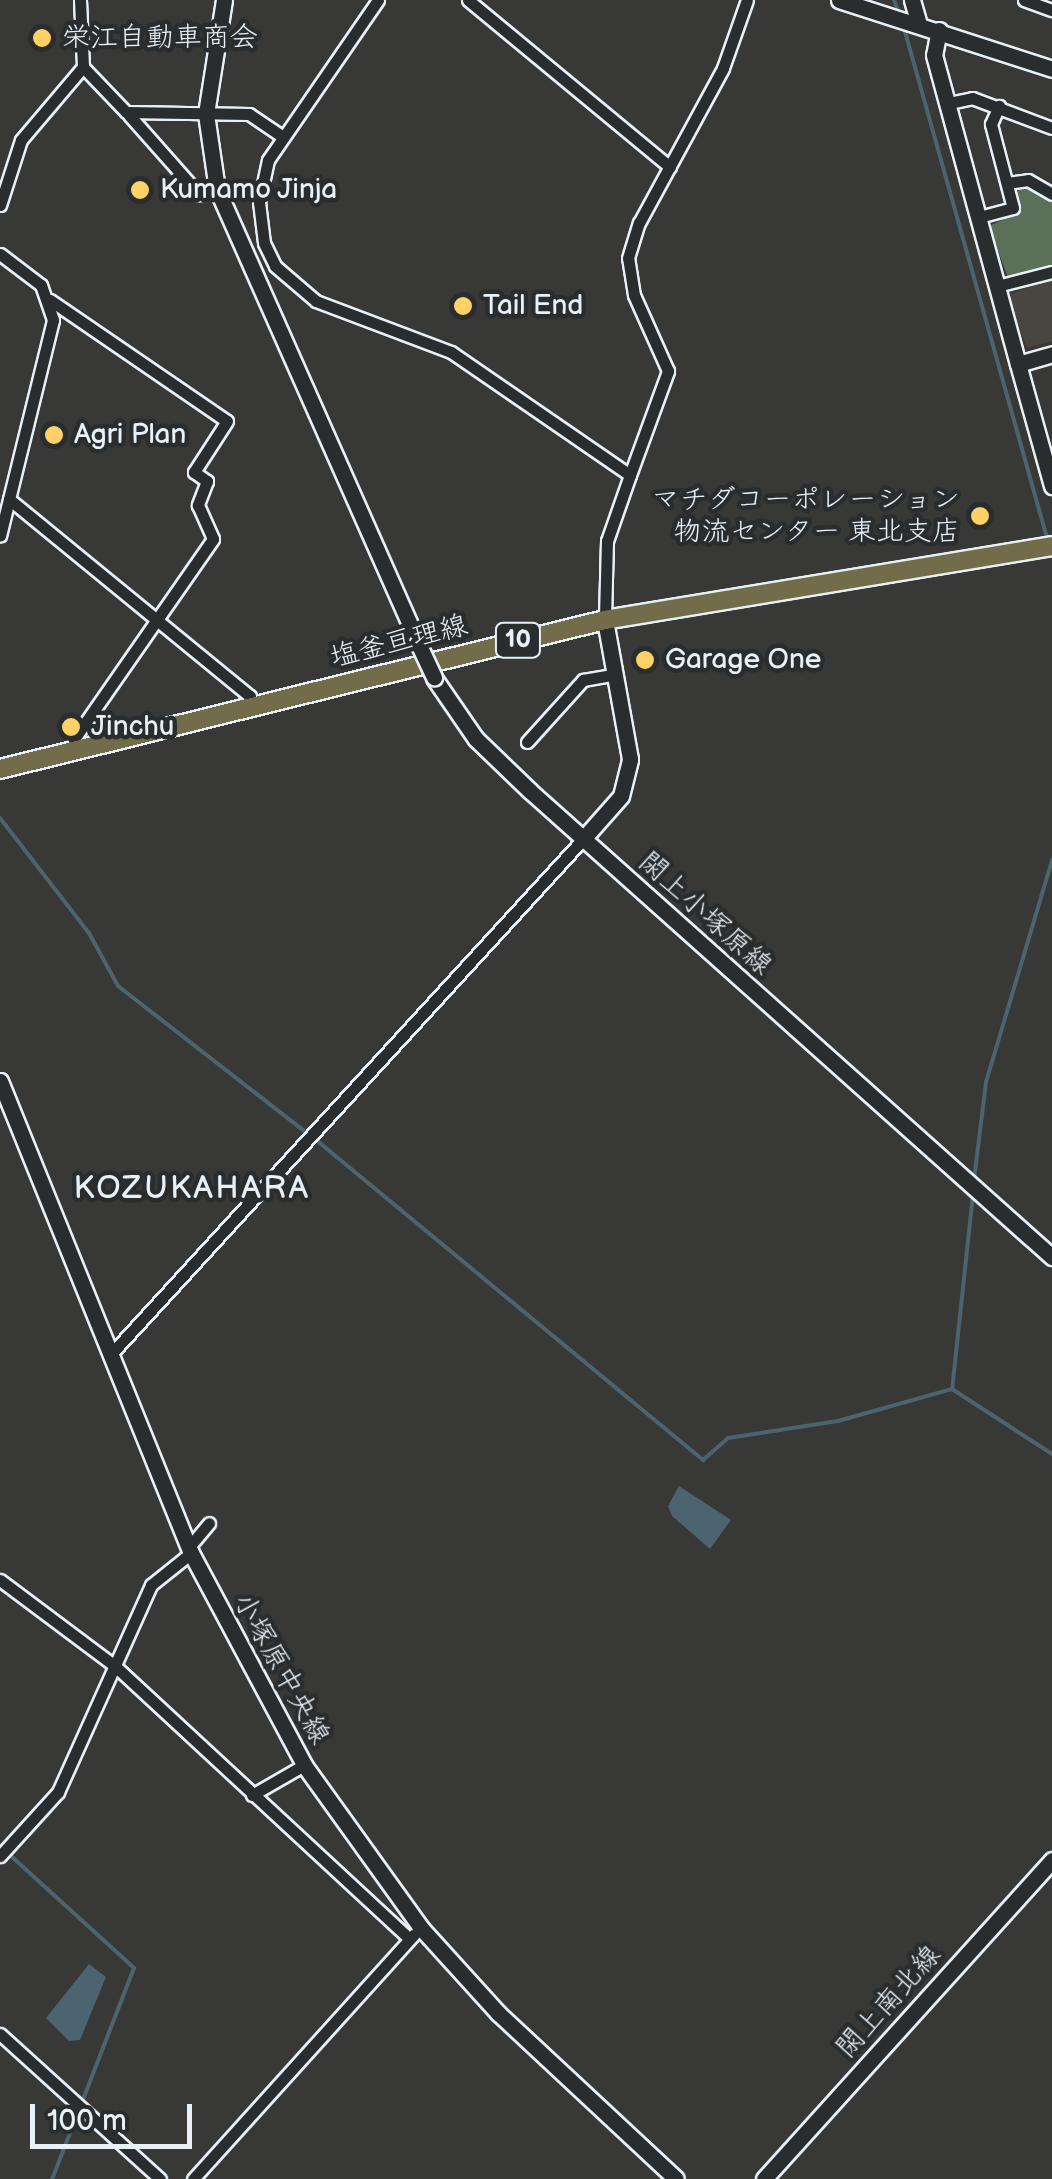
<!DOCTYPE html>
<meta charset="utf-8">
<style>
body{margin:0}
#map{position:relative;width:1052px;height:2179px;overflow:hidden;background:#383836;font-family:"Balsamiq Sans","Klee One",sans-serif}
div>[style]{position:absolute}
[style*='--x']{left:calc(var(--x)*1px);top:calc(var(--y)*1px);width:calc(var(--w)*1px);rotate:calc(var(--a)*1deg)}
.built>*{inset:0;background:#494540}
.green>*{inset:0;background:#5c6f58}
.water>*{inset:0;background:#4c6370}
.stream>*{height:4px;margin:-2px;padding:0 2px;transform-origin:2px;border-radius:2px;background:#4c6370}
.roads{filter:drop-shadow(2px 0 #e8f1f8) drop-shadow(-2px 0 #e8f1f8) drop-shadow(0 2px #e8f1f8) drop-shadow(0 -2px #e8f1f8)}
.street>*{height:11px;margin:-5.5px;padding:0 5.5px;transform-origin:5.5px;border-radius:5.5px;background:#2a2d2e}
.secondary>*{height:15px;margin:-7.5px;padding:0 7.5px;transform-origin:7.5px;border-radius:7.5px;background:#2a2d2e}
.primary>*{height:18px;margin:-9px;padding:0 9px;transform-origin:9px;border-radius:9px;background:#726c4b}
.bridges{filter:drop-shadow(2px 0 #e8f1f8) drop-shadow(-2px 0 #e8f1f8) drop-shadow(0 2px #e8f1f8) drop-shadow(0 -2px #e8f1f8)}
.secondary-bridge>*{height:15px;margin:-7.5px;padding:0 7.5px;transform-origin:7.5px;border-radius:7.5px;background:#2a2d2e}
.dots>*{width:28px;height:28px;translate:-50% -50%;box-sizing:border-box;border:5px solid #2a2d2e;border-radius:50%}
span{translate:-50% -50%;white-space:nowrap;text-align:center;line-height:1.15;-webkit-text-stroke:9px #2a2d2e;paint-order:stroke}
.shield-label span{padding:2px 8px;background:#2a2d2e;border:2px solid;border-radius:8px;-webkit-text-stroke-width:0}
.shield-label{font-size:25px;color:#e8f1f8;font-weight:700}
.poi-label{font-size:28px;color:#e8f1f8}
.left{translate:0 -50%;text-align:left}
.right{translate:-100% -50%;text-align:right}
.street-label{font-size:28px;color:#e8f1f8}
.quarter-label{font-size:32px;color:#e8f1f8;letter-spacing:2.5px}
.scale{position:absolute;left:30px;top:2104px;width:162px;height:45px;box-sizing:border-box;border:5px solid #e8f1f8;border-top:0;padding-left:12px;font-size:30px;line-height:35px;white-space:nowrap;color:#e8f1f8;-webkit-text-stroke:8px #2a2d2e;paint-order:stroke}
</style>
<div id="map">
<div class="built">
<i style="clip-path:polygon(1052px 278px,1052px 341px,1027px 348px,1006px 296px)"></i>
</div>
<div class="green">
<i style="clip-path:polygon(1026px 185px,1052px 198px,1052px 265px,1008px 278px,989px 226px,1019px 212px,1015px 193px)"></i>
</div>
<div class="water">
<i style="clip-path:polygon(679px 1486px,731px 1520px,710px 1549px,672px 1516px,668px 1506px)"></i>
<i style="clip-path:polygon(89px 1964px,106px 1977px,80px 2040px,69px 2041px,46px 2018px)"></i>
</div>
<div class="stream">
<i style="--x:894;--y:0;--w:15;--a:70"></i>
<i style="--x:904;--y:28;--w:530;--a:74.34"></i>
<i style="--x:0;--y:818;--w:145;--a:52.3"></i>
<i style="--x:89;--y:933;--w:60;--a:61.3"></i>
<i style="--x:118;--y:986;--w:239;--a:37.9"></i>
<i style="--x:315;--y:1139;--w:504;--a:39.6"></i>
<i style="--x:703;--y:1460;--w:33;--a:-41"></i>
<i style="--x:728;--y:1438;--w:111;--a:-8.8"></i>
<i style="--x:838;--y:1421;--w:118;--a:-15.7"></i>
<i style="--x:974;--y:1180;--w:99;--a:-83"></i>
<i style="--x:986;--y:1082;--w:232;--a:-73.4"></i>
<i style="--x:973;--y:1194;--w:196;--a:96.1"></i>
<i style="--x:952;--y:1389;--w:119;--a:33"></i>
<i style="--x:0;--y:1846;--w:181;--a:42.3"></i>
<i style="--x:134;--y:1968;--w:226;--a:111.2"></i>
</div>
<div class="roads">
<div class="street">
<i style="--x:80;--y:0;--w:67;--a:87.4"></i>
<i style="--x:83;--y:67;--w:62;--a:46.3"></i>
<i style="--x:126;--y:112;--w:123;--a:0.9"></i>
<i style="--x:249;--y:114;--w:40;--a:34"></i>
<i style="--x:378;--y:0;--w:194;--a:124.5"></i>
<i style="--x:268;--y:160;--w:43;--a:102.1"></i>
<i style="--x:259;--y:202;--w:41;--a:83"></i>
<i style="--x:264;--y:243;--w:25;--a:64"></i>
<i style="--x:275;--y:266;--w:54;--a:40.5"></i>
<i style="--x:316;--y:301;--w:144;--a:20.7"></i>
<i style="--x:451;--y:352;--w:217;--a:34.5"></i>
<i style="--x:630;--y:475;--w:70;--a:109.2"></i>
<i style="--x:607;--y:541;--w:79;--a:91.5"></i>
<i style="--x:468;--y:0;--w:262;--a:39.6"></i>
<i style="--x:1024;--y:0;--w:30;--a:20"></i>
<i style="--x:949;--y:103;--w:24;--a:-12"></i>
<i style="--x:972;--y:98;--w:85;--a:20.6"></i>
<i style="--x:129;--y:115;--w:106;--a:48.5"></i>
<i style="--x:1007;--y:183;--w:21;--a:-8"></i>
<i style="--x:1028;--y:180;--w:28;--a:30"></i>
<i style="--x:0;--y:205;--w:68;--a:-72.1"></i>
<i style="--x:21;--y:140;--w:96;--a:-49.7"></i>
<i style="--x:979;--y:217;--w:35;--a:-15"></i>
<i style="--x:1013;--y:208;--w:87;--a:-104.7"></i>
<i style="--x:991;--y:124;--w:20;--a:-66"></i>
<i style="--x:0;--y:254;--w:51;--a:37.1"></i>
<i style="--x:41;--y:285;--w:37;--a:71"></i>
<i style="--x:53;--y:320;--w:222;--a:103.8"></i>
<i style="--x:997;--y:286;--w:57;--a:-14.3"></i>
<i style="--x:50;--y:300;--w:214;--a:34.4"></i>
<i style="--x:227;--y:421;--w:61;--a:122.9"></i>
<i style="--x:194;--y:472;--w:16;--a:35"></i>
<i style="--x:207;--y:481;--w:26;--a:111"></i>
<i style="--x:198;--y:505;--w:37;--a:66"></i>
<i style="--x:213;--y:539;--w:244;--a:124.8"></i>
<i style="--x:74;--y:739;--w:11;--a:75"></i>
<i style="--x:630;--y:475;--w:111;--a:-69.9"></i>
<i style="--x:668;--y:371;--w:83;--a:-114.1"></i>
<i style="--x:634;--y:295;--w:37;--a:-99"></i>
<i style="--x:628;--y:258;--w:37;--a:-73"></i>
<i style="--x:639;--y:223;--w:176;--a:-61.5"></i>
<i style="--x:723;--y:68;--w:72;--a:-70.6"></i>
<i style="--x:9;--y:499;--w:311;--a:39.3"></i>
<i style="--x:250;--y:696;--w:11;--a:80"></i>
<i style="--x:527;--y:742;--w:84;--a:-47.9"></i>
<i style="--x:583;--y:680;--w:27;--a:-10"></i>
<i style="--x:111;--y:1354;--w:699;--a:-47.49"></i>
<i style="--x:189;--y:1547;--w:31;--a:-50"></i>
<i style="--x:0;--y:1580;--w:144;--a:36.8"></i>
<i style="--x:115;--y:1666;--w:401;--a:42.8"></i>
<i style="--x:252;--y:1795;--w:60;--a:-30"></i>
<i style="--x:0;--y:1856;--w:86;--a:-47.8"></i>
<i style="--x:58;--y:1792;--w:227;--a:-65.8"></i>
<i style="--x:151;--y:1585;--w:51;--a:-38.7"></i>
<i style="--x:0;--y:2034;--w:216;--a:42.2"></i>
<i style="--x:193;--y:2179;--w:330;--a:-47.9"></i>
</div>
<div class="secondary">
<i style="--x:224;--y:0;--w:115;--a:99"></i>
<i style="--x:206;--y:114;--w:76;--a:81.7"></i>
<i style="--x:217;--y:189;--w:497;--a:66.1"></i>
<i style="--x:839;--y:0;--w:224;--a:17.9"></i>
<i style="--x:912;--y:0;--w:25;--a:74"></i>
<i style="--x:939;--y:30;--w:25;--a:101"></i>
<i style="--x:934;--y:55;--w:320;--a:74.8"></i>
<i style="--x:1018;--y:364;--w:35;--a:-16"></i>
<i style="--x:1018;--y:364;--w:127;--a:74.4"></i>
<i style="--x:434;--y:678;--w:74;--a:55.5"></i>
<i style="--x:476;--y:739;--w:75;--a:43.9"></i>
<i style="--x:530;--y:791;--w:700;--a:41.76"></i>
<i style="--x:583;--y:839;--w:57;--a:-48.5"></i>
<i style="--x:621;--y:796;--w:38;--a:-76"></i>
<i style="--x:630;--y:759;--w:141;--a:-100.2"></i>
<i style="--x:0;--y:1081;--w:509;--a:67.97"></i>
<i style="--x:191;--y:1553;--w:240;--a:61.9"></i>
<i style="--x:304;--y:1765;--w:201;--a:54.3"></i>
<i style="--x:421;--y:1928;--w:115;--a:47.8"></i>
<i style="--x:498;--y:2013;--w:243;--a:43"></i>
<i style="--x:764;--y:2179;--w:430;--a:-47.9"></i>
</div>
<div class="primary">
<i style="--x:0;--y:769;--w:623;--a:-13.84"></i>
<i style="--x:605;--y:620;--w:453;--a:-9.4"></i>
</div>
</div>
<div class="bridges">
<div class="secondary-bridge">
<i style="--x:418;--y:643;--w:38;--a:65"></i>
</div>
</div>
<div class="dots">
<i style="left:42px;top:38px;background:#ffd166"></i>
<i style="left:140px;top:190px;background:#ffd166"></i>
<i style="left:463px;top:306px;background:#ffd166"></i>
<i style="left:54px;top:435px;background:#ffd166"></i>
<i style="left:980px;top:516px;background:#ffd166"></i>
<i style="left:645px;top:660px;background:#ffd166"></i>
<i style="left:71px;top:727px;background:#ffd166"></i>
</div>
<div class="shield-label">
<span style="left:518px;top:640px">10</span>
</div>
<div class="poi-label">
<span class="left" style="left:62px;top:38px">栄江自動車商会</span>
<span class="left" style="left:160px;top:190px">Kumamo Jinja</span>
<span class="left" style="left:483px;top:306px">Tail End</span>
<span class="left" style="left:74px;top:435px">Agri Plan</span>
<span class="right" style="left:960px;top:516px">マチダコーポレーション<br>物流センター 東北支店</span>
<span class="left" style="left:665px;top:660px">Garage One</span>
<span class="left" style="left:91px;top:727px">Jinchu</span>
</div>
<div class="street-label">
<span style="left:399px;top:642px;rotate:-14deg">塩釜亘理線</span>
<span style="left:705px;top:914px;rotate:42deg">閖上小塚原線</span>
<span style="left:281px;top:1669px;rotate:61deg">小塚原中央線</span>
<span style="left:889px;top:2002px;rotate:-48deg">閖上南北線</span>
</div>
<div class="quarter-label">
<span style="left:192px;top:1189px">KOZUKAHARA</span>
</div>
<div class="scale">100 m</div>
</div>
